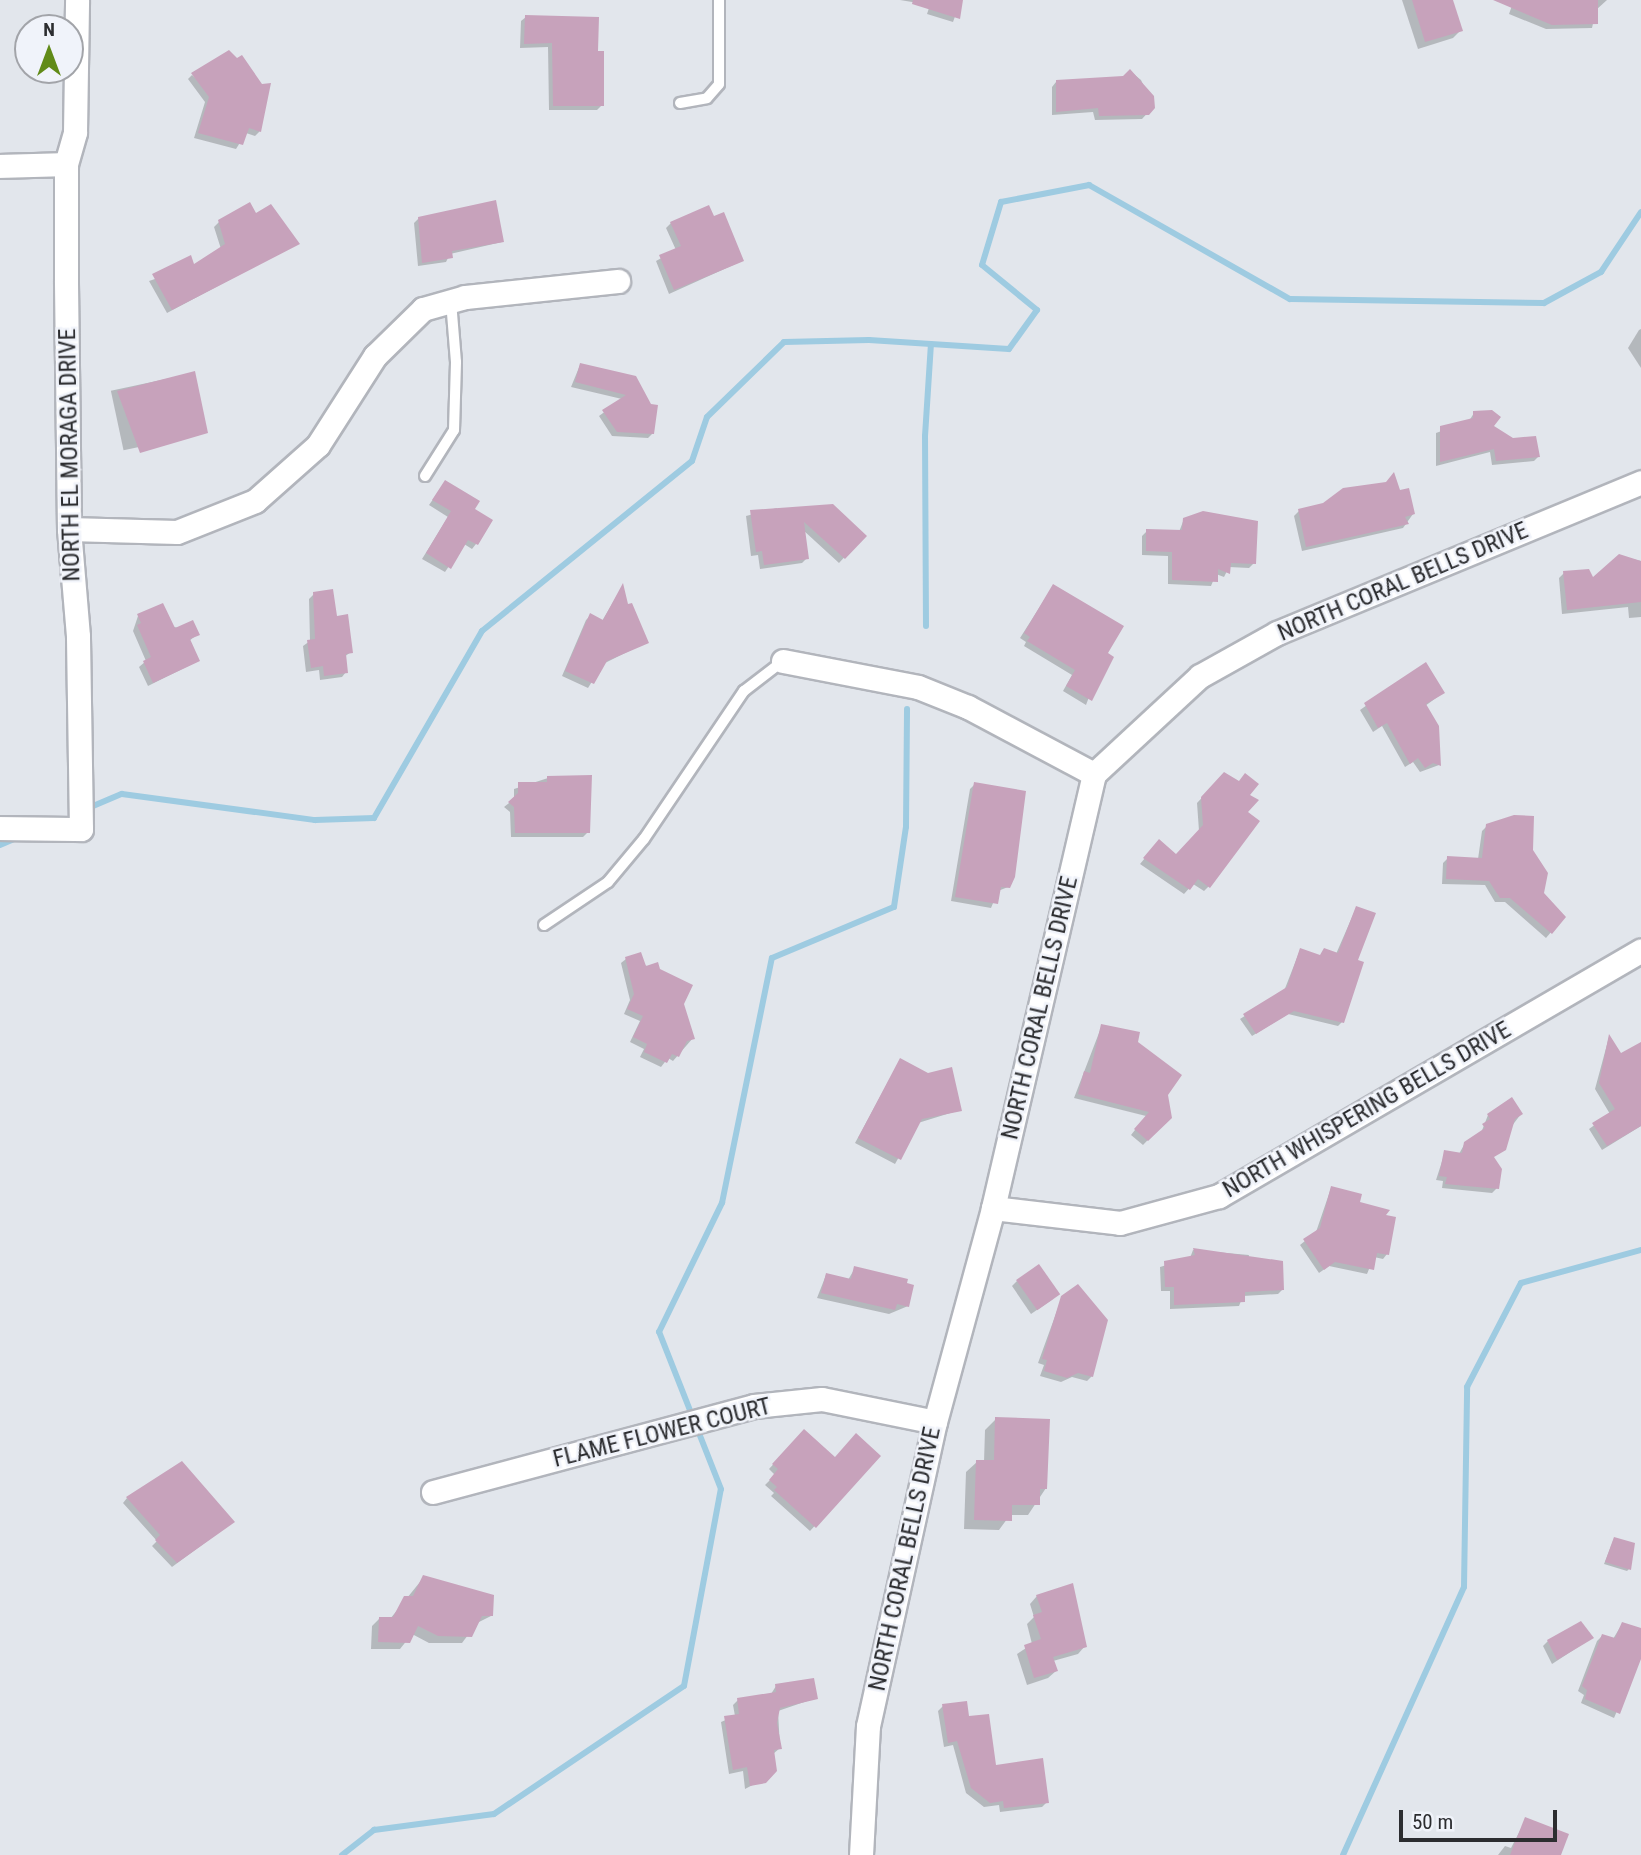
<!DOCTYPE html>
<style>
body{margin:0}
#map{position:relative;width:1641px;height:1855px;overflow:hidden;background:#e2e6ec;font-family:"Roboto Condensed",sans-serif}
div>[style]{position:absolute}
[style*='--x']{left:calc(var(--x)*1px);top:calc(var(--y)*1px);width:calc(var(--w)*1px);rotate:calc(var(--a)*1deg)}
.shadow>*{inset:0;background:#0003;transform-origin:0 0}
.stream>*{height:6px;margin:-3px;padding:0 3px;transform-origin:3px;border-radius:3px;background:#9ecbe1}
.building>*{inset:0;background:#c7a2bb;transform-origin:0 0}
.roads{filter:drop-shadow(2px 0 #b2b5bc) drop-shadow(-2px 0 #b2b5bc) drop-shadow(0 2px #b2b5bc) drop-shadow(0 -2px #b2b5bc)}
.service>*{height:10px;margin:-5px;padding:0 5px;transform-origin:5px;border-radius:5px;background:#fff}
.minor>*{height:23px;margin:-11.5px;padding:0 11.5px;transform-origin:11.5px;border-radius:11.5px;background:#fff}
span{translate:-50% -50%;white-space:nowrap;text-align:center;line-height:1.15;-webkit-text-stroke:5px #f0f3fa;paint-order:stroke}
.street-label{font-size:24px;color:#2c2d30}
.north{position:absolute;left:14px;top:14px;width:70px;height:70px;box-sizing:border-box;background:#f0f3fa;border:2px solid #a2a4a9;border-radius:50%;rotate:0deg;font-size:19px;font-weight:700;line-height:28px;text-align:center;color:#2c2d30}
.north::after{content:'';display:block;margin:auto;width:24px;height:32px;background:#618b18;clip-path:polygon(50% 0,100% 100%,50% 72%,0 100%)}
.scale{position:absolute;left:1399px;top:1810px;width:158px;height:32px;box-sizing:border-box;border:4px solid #2c2d30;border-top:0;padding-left:9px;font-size:21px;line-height:24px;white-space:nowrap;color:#2c2d30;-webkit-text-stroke:5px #f0f3fa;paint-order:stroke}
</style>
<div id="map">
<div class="shadow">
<i style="clip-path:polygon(900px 0,961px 0,953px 22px,927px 14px,930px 5px)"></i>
<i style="clip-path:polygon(1402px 0,1452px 0,1461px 30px,1453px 38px,1418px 49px)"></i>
<i style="clip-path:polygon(1514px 0,1607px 0,1596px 10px,1592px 28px,1546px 29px,1509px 14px)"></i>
<i style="clip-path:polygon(526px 17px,597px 53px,602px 105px,597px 110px,549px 110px,548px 47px,520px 48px,521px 21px)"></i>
<i style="clip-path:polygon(1130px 71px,1141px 80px,1153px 107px,1142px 119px,1095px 120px,1093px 112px,1052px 115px,1052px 87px,1056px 82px,1124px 77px)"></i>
<i style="clip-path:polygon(192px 75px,260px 131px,255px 136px,246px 133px,236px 149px,194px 138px,205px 102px,188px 79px)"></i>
<i style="clip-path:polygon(255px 216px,297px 244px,167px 313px,149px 281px,193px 266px,221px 249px,214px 227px,219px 222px)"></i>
<i style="clip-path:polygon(419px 218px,502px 242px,450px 254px,446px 262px,418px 266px,414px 223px)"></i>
<i style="clip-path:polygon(671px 223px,742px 261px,669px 294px,656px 261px,676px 250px,666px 228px)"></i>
<i style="clip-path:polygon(1639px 330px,1641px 329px,1641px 368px,1628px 348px)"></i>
<i style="clip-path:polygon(580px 365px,649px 405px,653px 433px,648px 438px,612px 436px,599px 416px,622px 399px,571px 387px)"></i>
<i style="left:194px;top:373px;width:61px;height:85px;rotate:78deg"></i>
<i style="clip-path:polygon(1474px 413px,1492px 427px,1538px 457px,1534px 461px,1492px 465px,1490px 452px,1436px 466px,1436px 433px,1469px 421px)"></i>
<i style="clip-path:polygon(445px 482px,473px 510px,476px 544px,472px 549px,464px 544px,445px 572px,422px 559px,448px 517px,429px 505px)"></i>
<i style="clip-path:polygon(1399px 492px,1413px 514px,1403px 528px,1302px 551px,1294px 516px,1299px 511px)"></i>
<i style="clip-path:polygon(777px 508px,776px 512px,864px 536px,839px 563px,803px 530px,807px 558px,802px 563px,760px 569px,758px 555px,751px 556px,746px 516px)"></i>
<i style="clip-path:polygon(1184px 519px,1254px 563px,1249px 568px,1229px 567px,1224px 577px,1216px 574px,1211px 586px,1168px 584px,1168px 556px,1142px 555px,1142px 536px,1147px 531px,1179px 532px)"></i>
<i style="clip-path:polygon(1620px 556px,1641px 561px,1641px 617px,1629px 618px,1628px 607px,1562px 614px,1559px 578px,1564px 573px,1592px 579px)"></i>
<i style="clip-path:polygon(1053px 586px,1105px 654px,1086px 705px,1063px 691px,1072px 675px,1024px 646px,1026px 642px,1020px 638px)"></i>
<i style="clip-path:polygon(622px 587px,626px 606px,647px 642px,603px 664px,588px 688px,562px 676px,586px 620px,591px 615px,602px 621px)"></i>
<i style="clip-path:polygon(314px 594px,335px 618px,351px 652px,344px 657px,346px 672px,342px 677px,320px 680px,319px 670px,306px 672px,303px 646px,310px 641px,309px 599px)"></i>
<i style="clip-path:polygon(138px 616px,198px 634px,189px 641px,198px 661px,148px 686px,139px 667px,146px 661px,133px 631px)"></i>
<i style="clip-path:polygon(1425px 664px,1443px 693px,1425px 706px,1438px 727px,1439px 765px,1420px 772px,1413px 762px,1405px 767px,1382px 726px,1373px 732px,1360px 710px)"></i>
<i style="clip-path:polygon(1224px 774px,1247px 795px,1245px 812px,1209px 886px,1204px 891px,1193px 884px,1184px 894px,1140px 864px,1155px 846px,1176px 856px,1199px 831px,1197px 803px)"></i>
<i style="clip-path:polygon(548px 778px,588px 832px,583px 837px,511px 837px,510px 812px,504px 807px,514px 799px,514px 789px)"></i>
<i style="clip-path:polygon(975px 784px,1008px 887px,998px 891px,991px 908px,951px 901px,970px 789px)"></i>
<i style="clip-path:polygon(1487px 826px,1531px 851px,1542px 894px,1564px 917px,1546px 938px,1505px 902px,1495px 902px,1485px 885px,1442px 884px,1443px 863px,1448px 858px,1478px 859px,1482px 831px)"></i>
<i style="clip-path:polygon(1356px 908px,1356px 961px,1342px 1022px,1338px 1026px,1288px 1014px,1252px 1036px,1240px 1019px,1284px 991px,1300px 950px,1319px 956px,1336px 954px)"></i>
<i style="clip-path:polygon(626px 959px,659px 970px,682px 1004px,693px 1038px,673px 1061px,668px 1058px,661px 1067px,640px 1057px,644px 1049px,630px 1042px,640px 1021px,624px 1014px,630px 1000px,621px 963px)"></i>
<i style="clip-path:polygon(1102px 1025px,1136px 1043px,1166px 1095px,1170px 1117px,1143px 1145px,1131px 1135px,1146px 1116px,1074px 1098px)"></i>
<i style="clip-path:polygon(1609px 1037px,1621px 1055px,1641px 1048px,1641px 1126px,1602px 1150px,1589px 1129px,1610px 1114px,1595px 1089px)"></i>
<i style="clip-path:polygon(900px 1060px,960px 1110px,918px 1123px,895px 1164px,855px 1143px)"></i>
<i style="clip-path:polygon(1521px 1114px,1486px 1160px,1497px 1188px,1492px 1193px,1442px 1188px,1443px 1181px,1436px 1180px,1445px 1152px,1459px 1154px,1465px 1143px,1481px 1133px,1488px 1115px)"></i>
<i style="clip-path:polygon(1331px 1188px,1383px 1216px,1387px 1254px,1383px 1259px,1374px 1257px,1367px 1274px,1329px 1266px,1319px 1273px,1300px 1245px,1316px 1232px)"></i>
<i style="clip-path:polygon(1193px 1250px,1249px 1255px,1248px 1260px,1283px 1289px,1278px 1294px,1243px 1296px,1239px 1306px,1170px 1309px,1170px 1291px,1161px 1291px,1160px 1267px,1190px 1258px)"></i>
<i style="clip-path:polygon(855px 1268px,908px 1306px,889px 1314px,817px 1298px,826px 1275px,848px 1280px)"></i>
<i style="clip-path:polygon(1017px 1281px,1053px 1299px,1031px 1314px,1012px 1286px)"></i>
<i style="clip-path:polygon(1062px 1297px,1092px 1376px,1087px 1381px,1072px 1377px,1061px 1382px,1040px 1376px,1044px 1365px,1038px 1363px)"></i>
<i style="clip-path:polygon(996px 1419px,1046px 1488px,1028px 1515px,1010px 1515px,999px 1530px,964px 1529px,966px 1472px,977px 1462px,984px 1462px,985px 1430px)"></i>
<i style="clip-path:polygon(804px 1431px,835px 1459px,879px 1456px,810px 1531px,771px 1496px,774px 1493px,765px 1485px,775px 1475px,769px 1469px)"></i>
<i style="clip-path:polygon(127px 1498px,233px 1522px,172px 1567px,152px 1546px,157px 1541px,123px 1503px)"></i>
<i style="clip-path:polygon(1613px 1541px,1629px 1569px,1627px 1571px,1604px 1564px)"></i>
<i style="clip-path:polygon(424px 1577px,491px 1616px,477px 1623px,462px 1643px,429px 1643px,412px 1634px,400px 1649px,371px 1649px,372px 1626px,379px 1619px,390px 1619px)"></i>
<i style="clip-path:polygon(1037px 1596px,1085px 1646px,1078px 1654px,1053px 1661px,1056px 1671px,1048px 1678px,1027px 1685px,1017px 1654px,1032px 1644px,1027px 1624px,1034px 1617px,1030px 1604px)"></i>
<i style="clip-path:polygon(1622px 1624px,1641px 1630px,1641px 1654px,1614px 1718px,1581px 1703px,1584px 1695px,1578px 1691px,1597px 1641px,1602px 1636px,1613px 1639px)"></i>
<i style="clip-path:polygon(1592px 1638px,1552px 1664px,1543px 1646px,1548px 1641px)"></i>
<i style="clip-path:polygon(776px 1686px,816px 1698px,778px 1711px,780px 1748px,773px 1754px,770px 1776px,745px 1789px,743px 1771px,729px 1774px,721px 1722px,735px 1716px,733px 1705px,738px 1700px,771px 1694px)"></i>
<i style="clip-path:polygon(943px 1706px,968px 1718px,995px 1766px,1047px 1802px,1042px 1807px,1000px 1812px,999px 1805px,984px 1807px,966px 1793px,953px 1745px,944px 1747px,938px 1711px)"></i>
<i style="clip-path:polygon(1526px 1819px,1559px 1855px,1498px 1855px,1505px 1846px,1511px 1848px)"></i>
</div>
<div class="stream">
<i style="--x:926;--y:626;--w:190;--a:-90.3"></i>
<i style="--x:925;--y:436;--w:92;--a:-86.3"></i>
<i style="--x:86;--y:809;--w:39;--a:-23"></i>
<i style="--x:122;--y:794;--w:195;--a:7.7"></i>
<i style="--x:315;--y:820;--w:59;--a:-1.9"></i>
<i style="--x:374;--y:818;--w:216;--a:-60"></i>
<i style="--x:482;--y:631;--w:270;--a:-39"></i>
<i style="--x:692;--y:461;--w:46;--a:-71.2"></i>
<i style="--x:707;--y:417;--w:107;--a:-44.2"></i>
<i style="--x:784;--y:342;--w:85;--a:-1.3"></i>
<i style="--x:869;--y:340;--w:140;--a:3.7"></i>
<i style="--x:1009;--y:349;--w:48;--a:-54.3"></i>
<i style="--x:1037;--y:310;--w:71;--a:-140.7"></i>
<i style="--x:982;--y:265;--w:66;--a:-73.2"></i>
<i style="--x:1001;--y:202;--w:90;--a:-10.9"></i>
<i style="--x:1089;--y:185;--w:231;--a:29.6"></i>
<i style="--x:1290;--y:299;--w:254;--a:0.9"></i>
<i style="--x:1544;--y:303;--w:65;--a:-28.5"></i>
<i style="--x:1601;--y:272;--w:72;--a:-56.3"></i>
<i style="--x:0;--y:845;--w:23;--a:-23"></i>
<i style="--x:342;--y:1855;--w:41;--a:-38"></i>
<i style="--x:374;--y:1830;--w:121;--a:-7.6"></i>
<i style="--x:494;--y:1814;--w:229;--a:-34"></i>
<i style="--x:684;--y:1686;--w:200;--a:-79.4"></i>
<i style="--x:721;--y:1489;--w:169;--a:-111.5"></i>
<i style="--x:659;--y:1332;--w:144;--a:-64"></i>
<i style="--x:722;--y:1203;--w:250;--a:-78.5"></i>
<i style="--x:772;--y:958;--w:132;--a:-22.7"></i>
<i style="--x:894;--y:907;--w:81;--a:-81.5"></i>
<i style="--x:906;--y:827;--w:118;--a:-89.5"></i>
<i style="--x:1343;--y:1855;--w:294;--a:-65.7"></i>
<i style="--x:1464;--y:1587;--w:200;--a:-89.1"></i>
<i style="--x:1467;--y:1387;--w:117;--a:-62.6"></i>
<i style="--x:1521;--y:1283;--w:124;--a:-15.4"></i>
</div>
<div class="building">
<i style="clip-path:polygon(913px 0,963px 0,960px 19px,912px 4px)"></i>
<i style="clip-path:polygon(1412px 0,1453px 0,1463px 31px,1425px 42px)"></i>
<i style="clip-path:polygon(1493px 0,1598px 0,1598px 24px,1552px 25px)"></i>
<i style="clip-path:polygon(525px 15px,599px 17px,598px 51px,604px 51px,604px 106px,553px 106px,552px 43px,524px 44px)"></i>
<i style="clip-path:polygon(229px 50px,237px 58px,242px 55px,262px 84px,271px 83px,261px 132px,249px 128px,243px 145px,198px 133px,209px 97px,191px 73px)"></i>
<i style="clip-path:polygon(1130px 69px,1154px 96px,1155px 108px,1149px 115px,1099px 116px,1098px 108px,1056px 112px,1056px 80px,1123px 76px)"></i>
<i style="clip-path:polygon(496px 200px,504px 242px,452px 251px,453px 258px,422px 263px,418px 217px)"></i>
<i style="clip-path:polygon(250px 202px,256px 213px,271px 204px,300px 244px,172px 310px,152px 274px,191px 255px,194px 264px,225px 244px,218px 220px)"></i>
<i style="clip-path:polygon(709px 205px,714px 216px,724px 212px,744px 261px,674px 290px,659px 255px,681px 246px,670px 222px)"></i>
<i style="clip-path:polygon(580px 363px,636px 376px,651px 404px,658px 405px,654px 434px,617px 432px,602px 410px,626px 395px,575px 382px)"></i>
<i style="clip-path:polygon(195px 371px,208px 433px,140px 453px,117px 391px)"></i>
<i style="clip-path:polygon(1492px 410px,1501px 417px,1494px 426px,1513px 438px,1536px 436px,1540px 457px,1496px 461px,1494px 449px,1440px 462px,1440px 426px,1473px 418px,1473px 411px)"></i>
<i style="clip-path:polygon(1394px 472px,1400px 490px,1409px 488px,1415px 514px,1405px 517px,1409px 524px,1306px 547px,1298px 509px,1323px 503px,1343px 488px,1386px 482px)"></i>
<i style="clip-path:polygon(445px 480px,480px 501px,475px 509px,493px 520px,478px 545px,468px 540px,451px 569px,426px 553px,451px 511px,432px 500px)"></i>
<i style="clip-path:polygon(833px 504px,867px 536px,845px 559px,804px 522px,809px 559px,764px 565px,762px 551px,756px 552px,750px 510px)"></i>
<i style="clip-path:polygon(1203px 511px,1258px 521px,1256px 564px,1231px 563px,1230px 574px,1218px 569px,1218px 582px,1172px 580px,1172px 552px,1146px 551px,1146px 529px,1182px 530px,1183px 518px)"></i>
<i style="clip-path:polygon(1619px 554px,1641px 561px,1641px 602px,1567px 610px,1563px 571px,1589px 569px,1593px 577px)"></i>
<i style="clip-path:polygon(623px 583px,628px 604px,632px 603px,649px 643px,607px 661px,594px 684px,565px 671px,590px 613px,603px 620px)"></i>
<i style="clip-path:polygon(1053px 584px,1124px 626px,1108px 653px,1114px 657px,1092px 701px,1066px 686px,1075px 670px,1027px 641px,1030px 637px,1024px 633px)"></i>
<i style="clip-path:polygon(333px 589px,337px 616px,348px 614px,353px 653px,346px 654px,348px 673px,324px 676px,323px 666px,311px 668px,307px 640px,315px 639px,313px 592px)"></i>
<i style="clip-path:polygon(163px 603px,175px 628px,193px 620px,200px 635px,190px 639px,200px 661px,153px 683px,143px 661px,151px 657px,137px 625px,141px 623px,137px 614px)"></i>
<i style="clip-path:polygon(1426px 662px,1445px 693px,1426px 704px,1439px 726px,1441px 766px,1433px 763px,1425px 768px,1418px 758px,1410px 764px,1387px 723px,1378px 728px,1364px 703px)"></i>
<i style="clip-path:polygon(1224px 772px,1239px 781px,1245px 773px,1259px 784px,1250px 795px,1259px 800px,1248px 812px,1260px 821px,1210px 888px,1198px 879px,1190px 890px,1143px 858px,1159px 839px,1176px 854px,1203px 825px,1201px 797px)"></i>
<i style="clip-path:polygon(592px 775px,590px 833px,515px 833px,514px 807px,508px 802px,518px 793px,518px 782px,547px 782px,547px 776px)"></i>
<i style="clip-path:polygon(974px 782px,1026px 791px,1015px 877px,1010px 888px,1001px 887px,998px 904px,955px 897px)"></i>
<i style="clip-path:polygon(1514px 815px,1534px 816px,1533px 850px,1548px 873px,1544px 893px,1566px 917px,1552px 934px,1510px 898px,1500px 898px,1489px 881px,1446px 879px,1447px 856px,1482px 858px,1486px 824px)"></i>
<i style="clip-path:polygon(1356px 906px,1376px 913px,1358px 960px,1364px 962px,1344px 1023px,1294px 1011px,1256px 1034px,1243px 1014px,1287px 987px,1300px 948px,1320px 955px,1324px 948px,1338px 953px)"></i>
<i style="clip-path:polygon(641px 952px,646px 966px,658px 962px,660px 969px,693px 985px,684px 1004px,695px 1039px,687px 1041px,679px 1057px,672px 1054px,667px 1063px,644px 1052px,647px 1044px,633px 1037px,643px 1016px,627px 1009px,634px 994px,625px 957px)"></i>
<i style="clip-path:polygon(1101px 1024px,1140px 1032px,1138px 1042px,1182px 1075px,1168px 1095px,1172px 1118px,1148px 1141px,1134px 1129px,1149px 1112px,1078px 1094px,1084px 1071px,1090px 1073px)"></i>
<i style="clip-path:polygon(1609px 1034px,1621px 1053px,1641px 1042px,1641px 1126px,1607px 1146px,1592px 1123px,1615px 1109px,1599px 1083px)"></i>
<i style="clip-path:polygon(900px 1058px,928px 1073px,952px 1067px,962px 1111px,922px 1119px,901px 1160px,858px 1138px)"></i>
<i style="clip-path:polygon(1512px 1097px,1523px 1114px,1515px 1119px,1506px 1150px,1494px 1157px,1502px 1169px,1499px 1189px,1445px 1184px,1447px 1177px,1439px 1176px,1444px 1150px,1462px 1153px,1464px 1142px,1485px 1128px,1482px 1124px,1490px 1119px,1487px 1114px)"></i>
<i style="clip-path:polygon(1331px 1186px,1362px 1194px,1360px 1202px,1390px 1210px,1386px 1215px,1396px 1217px,1389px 1255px,1377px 1253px,1374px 1270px,1335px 1262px,1324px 1270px,1303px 1239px,1320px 1228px)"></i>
<i style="clip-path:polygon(1193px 1248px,1283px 1261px,1284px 1290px,1245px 1292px,1245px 1302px,1174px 1305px,1174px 1287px,1165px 1287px,1164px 1261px,1195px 1255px)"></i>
<i style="left:1039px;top:1264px;width:37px;height:28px;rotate:55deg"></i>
<i style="clip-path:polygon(854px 1266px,908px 1279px,907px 1283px,914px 1285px,909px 1307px,897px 1304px,895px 1310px,821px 1293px,826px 1273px,851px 1279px)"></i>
<i style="clip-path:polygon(1078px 1284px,1108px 1320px,1093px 1377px,1078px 1373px,1067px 1378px,1044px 1371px,1047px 1360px,1042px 1359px,1061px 1296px)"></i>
<i style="clip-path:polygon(995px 1417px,1050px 1419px,1047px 1489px,1040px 1489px,1040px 1505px,1012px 1505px,1012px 1521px,974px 1520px,976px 1460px,994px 1460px)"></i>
<i style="clip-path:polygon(804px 1429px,835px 1457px,856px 1433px,881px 1456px,816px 1528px,774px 1490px,777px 1487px,769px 1480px,778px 1469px,772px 1464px)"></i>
<i style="clip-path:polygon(182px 1461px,235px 1522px,177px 1563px,155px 1540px,160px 1535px,126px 1497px)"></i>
<i style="clip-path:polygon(1614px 1537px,1635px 1543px,1631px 1570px,1605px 1562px)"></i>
<i style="clip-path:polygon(423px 1575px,494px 1595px,493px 1616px,482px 1616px,472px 1637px,438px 1636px,418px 1626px,410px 1643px,378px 1642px,379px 1617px,393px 1617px,404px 1596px,413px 1596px)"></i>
<i style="clip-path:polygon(1073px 1583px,1087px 1647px,1053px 1657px,1058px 1671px,1034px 1678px,1024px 1645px,1041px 1639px,1033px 1615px,1042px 1612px,1036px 1595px)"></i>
<i style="clip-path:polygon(1581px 1621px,1594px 1638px,1557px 1660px,1547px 1640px)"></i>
<i style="clip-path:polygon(1622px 1622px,1641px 1628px,1641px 1659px,1620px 1714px,1585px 1699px,1587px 1690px,1582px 1686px,1602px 1634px,1615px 1638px)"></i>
<i style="clip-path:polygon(814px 1678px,818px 1699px,780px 1708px,777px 1723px,782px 1749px,774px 1750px,777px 1771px,766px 1783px,750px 1786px,747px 1767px,733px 1770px,724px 1716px,739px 1714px,737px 1698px,776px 1692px,775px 1684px)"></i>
<i style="clip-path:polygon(967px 1701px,969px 1716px,989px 1714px,996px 1765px,1043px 1758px,1049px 1803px,1004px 1808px,1003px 1801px,990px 1803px,971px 1788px,957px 1741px,948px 1743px,942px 1704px)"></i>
<i style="clip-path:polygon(1525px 1817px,1569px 1834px,1561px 1855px,1510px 1855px)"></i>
</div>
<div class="roads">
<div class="service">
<i style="--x:680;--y:103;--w:27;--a:-10"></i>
<i style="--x:707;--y:98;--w:18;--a:-49"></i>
<i style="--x:719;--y:84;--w:84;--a:-90"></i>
<i style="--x:425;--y:476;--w:54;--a:-57.8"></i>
<i style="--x:454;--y:430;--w:68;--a:-88.3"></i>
<i style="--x:456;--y:362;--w:61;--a:-94.7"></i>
<i style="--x:544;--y:925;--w:77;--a:-33.9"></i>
<i style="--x:608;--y:882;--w:56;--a:-50.1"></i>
<i style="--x:644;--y:839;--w:179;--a:-56"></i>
<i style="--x:744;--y:691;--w:49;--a:-37.6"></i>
</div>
<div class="minor">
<i style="--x:0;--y:166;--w:66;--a:-1.7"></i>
<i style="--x:69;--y:529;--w:108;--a:1.6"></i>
<i style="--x:177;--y:532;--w:84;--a:-21.7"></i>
<i style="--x:255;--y:501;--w:84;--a:-41.6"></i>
<i style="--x:318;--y:445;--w:106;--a:-57.4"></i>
<i style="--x:375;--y:356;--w:67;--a:-44.4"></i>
<i style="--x:423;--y:309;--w:44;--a:-15.9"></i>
<i style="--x:465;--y:297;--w:154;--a:-6"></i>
<i style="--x:783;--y:661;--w:137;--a:10.9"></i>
<i style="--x:918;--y:687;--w:54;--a:21.8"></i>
<i style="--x:968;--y:707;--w:143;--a:28"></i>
<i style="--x:0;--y:828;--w:81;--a:0.7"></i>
<i style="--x:81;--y:829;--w:193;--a:-90.9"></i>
<i style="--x:78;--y:636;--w:107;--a:-94.8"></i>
<i style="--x:69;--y:529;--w:249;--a:-90.7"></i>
<i style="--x:66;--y:280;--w:116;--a:-90"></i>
<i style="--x:66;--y:164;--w:33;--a:-74"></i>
<i style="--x:75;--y:132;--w:132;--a:-89.1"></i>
<i style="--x:993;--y:1208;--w:128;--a:6.7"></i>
<i style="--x:1120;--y:1223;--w:103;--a:-15.3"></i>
<i style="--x:1219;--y:1196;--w:488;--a:-30.2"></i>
<i style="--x:433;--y:1492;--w:332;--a:-15"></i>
<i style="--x:754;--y:1406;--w:68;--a:-5.9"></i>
<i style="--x:822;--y:1399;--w:115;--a:11.5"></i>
<i style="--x:861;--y:1855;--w:129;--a:-86.9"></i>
<i style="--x:868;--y:1726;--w:311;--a:-77.6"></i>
<i style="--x:935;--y:1422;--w:222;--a:-74.8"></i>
<i style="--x:993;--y:1208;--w:446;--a:-76.9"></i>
<i style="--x:1094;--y:774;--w:144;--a:-42.8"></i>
<i style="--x:1200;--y:676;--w:88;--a:-29.2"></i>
<i style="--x:1277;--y:633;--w:394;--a:-22.5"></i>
</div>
</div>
<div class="street-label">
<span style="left:70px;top:455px;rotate:-91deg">NORTH EL MORAGA DRIVE</span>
<span style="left:1403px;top:582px;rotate:-23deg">NORTH CORAL BELLS DRIVE</span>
<span style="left:1040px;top:1008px;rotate:-77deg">NORTH CORAL BELLS DRIVE</span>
<span style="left:1367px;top:1110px;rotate:-30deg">NORTH WHISPERING BELLS DRIVE</span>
<span style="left:662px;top:1433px;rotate:-14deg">FLAME FLOWER COURT</span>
<span style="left:905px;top:1559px;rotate:-78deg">NORTH CORAL BELLS DRIVE</span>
</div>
<div class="north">N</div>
<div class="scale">50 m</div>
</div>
